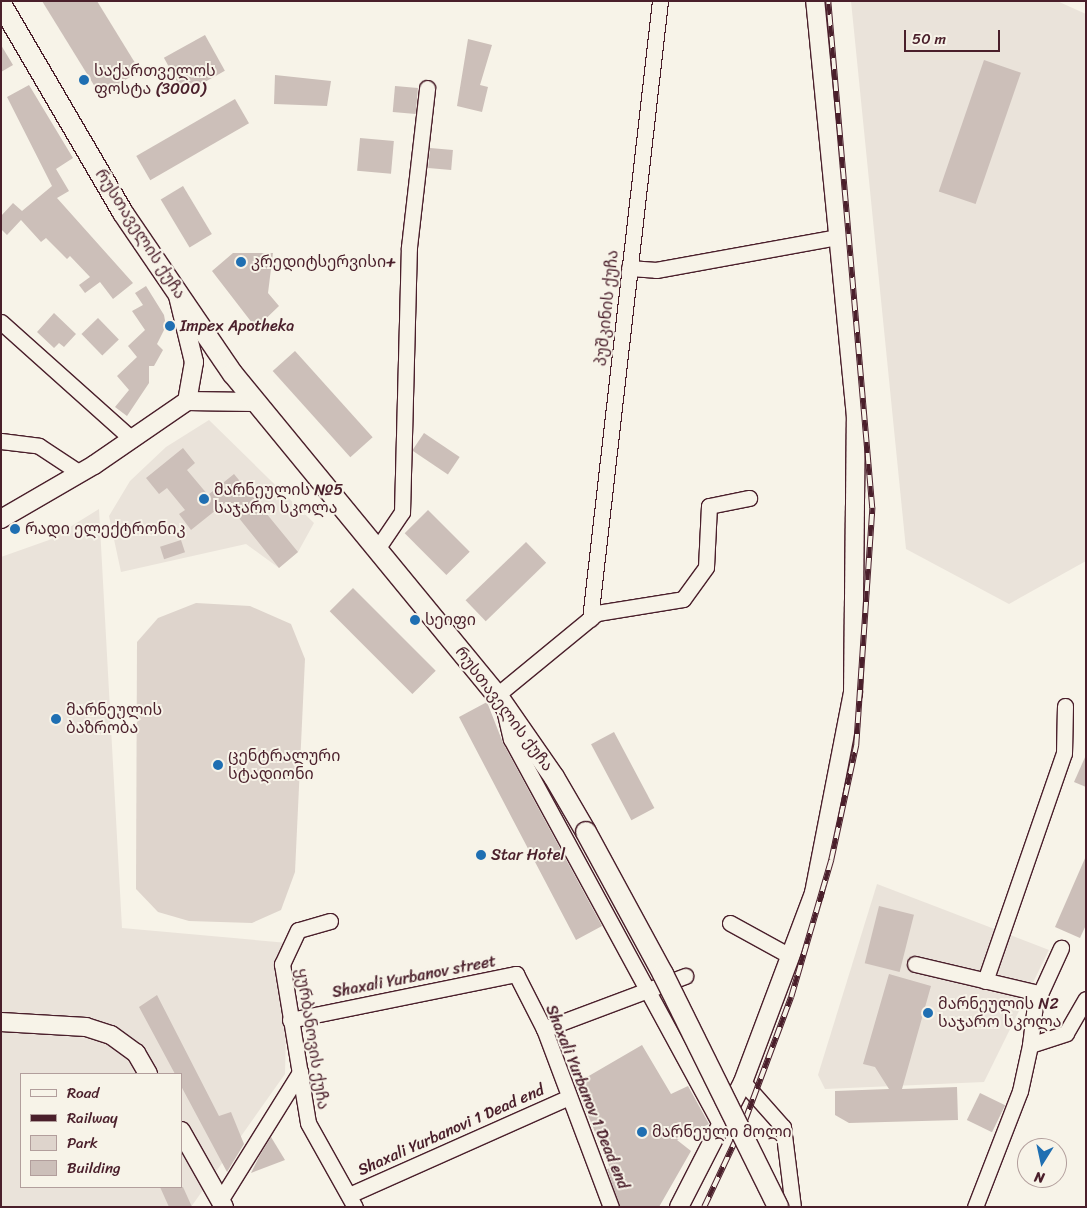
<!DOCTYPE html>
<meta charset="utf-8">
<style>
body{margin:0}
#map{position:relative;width:1087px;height:1208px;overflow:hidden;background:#f7f3e8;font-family:Sriracha,"Noto Sans Georgian",sans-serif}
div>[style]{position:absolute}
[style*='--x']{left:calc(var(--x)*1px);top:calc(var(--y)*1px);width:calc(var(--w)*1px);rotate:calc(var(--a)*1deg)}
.built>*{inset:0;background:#eae3da}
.green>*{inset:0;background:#ded4cc}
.building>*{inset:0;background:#ccbfb9;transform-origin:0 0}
.roads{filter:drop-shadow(1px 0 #4a1f2b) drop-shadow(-1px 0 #4a1f2b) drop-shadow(0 1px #4a1f2b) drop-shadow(0 -1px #4a1f2b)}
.minor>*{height:15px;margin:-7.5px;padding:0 7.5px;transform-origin:7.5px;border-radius:7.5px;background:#f7f3e8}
.tertiary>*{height:18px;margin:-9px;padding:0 9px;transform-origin:9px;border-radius:9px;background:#f7f3e8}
.secondary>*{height:20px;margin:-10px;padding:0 10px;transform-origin:10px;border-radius:10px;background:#f7f3e8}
.rail>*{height:5.5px;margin-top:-2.75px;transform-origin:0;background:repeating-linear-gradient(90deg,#f7f3e8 0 11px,#4a1f2b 0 22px);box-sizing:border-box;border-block:1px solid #4a1f2b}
.bridges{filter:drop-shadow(1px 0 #4a1f2b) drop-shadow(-1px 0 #4a1f2b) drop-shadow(0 1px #4a1f2b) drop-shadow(0 -1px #4a1f2b)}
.secondary-bridge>*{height:20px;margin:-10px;padding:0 10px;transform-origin:10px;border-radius:10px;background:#f7f3e8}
.dots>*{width:14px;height:14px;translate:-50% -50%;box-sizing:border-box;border:2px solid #f7f3e8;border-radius:50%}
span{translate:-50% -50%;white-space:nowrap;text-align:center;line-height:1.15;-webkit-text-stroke:4px #f7f3e8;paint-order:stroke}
.poi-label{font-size:16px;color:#4a1f2b}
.left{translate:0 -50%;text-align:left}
.street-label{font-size:16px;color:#4a1f2b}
.frame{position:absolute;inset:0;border:2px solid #4a1f2b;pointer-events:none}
.legend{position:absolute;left:20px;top:1073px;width:162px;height:115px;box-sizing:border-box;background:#f7f3e8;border:1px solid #b29e9c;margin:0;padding:6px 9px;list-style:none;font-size:15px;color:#4a1f2b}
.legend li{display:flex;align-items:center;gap:10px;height:25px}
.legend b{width:25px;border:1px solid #b29e9c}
.north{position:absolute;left:1017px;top:1138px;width:50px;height:50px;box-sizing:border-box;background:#f7f3e8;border:1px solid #b29e9c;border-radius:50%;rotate:190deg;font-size:14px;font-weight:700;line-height:20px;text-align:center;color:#4a1f2b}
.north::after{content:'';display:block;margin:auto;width:18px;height:22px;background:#1f6fb2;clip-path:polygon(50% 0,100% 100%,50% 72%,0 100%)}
.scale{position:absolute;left:904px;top:30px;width:96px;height:22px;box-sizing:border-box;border:2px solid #4a1f2b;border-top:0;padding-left:6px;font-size:15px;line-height:18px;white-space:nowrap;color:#4a1f2b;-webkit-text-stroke:4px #f7f3e8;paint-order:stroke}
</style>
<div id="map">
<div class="built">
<i style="clip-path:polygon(851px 1px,1057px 1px,1086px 14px,1086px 561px,1009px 604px,906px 549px)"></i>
<i style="clip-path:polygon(209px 420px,314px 523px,298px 552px,279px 568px,246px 544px,121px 572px,109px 516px,130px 481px,166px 447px)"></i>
<i style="clip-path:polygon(evenodd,99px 509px,122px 928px,288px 943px,285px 1074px,191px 1207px,1px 1207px,1px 557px,49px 540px,99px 509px,21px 1074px,181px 1074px,181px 1187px,21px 1187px,21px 1074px)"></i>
<i style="clip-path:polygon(877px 884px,1049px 950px,984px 1082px,825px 1089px,818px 1075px)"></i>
</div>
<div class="green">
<i style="clip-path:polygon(196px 603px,250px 606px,291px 624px,305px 659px,295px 872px,281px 910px,252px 923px,189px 921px,158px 912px,136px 889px,137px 642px,158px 618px)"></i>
</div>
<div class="building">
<i style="clip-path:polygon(42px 1px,97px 1px,140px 71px,100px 95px)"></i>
<i style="left:205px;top:35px;width:41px;height:47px;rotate:61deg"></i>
<i style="clip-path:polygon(468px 39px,492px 45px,480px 85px,488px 87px,482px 112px,457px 106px)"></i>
<i style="clip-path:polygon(1px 45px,13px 65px,1px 72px)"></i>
<i style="left:984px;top:60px;width:39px;height:139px;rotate:19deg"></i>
<i style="clip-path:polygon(275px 75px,331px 81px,327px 106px,274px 104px)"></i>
<i style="clip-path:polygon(29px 85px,73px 158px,56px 169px,69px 191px,57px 198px,133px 283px,113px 299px,100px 282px,85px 293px,79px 285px,90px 277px,70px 256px,67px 259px,46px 238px,41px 242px,21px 220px,7px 235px,1px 229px,1px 216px,13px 203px,22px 211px,52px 186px,7px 97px)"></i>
<i style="left:395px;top:86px;width:23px;height:26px;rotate:5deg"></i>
<i style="left:235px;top:99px;width:28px;height:114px;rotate:60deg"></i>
<i style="left:360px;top:138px;width:34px;height:33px;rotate:5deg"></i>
<i style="left:430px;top:148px;width:23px;height:20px;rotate:5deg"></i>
<i style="left:183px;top:186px;width:56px;height:26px;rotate:59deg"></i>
<i style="clip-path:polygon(233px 253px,273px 253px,268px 293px,279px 306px,256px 328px,212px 271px)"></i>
<i style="clip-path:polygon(146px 286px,164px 315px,166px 326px,157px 344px,163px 350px,154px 366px,149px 366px,149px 383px,127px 416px,115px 407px,129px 390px,117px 376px,137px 357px,128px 346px,145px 330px,132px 311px,143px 305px,135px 293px)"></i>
<i style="clip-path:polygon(54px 313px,76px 334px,64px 347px,59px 343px,54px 348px,37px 332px)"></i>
<i style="left:98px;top:318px;width:30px;height:23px;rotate:46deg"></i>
<i style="left:295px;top:351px;width:116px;height:30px;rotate:48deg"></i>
<i style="left:424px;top:433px;width:43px;height:21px;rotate:34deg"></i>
<i style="clip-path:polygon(183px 448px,195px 463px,187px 470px,208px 495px,234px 474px,298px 552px,279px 568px,226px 502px,191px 530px,179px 514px,185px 510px,167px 488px,159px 494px,146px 478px)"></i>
<i style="left:428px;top:510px;width:59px;height:33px;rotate:45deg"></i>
<i style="left:181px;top:540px;width:13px;height:22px;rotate:72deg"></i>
<i style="left:526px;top:542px;width:29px;height:84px;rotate:46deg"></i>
<i style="left:353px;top:588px;width:117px;height:33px;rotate:45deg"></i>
<i style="clip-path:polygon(487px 702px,503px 743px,602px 926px,576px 940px,459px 717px)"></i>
<i style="left:614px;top:732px;width:86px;height:26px;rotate:62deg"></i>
<i style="clip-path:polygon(1086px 755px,1086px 787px,1074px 782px)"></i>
<i style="clip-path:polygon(1086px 856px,1086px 925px,1080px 938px,1055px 927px)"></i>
<i style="left:879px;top:906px;width:36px;height:59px;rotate:14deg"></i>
<i style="clip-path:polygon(889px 974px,931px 986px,902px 1089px,957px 1087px,958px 1120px,849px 1123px,835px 1115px,835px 1091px,889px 1089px,875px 1067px,863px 1064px)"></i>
<i style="clip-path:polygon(157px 995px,219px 1116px,231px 1112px,244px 1144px,227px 1172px,181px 1086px,181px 1074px,175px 1074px,139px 1007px)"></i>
<i style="clip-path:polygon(642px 1045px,671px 1094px,688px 1086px,709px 1124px,677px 1140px,691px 1151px,659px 1207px,620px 1207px,607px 1169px,610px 1168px,575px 1084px)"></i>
<i style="left:980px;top:1093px;width:28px;height:30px;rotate:26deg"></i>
<i style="clip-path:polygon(271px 1137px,285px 1160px,251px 1173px,260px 1155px)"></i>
<i style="clip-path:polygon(160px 1187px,183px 1187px,192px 1207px,169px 1207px)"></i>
</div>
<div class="roads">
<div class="minor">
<i style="--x:629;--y:268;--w:27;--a:4"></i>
<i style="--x:656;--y:270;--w:185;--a:-10.3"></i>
<i style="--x:1;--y:322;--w:176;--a:41.8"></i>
<i style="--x:1;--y:441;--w:38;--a:7"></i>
<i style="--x:39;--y:446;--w:49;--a:33.4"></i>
<i style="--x:377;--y:549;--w:45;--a:-56"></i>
<i style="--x:402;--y:512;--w:265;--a:-88.5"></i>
<i style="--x:409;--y:247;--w:160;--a:-83.5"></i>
<i style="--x:590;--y:619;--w:622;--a:-83.54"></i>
<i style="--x:497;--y:695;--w:129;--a:-39.4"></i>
<i style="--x:597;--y:613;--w:87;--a:-9.2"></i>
<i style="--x:683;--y:599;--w:39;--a:-54"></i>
<i style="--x:706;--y:567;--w:61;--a:-87.2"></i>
<i style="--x:709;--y:506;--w:41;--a:-11.3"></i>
<i style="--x:503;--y:705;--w:35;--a:77"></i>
<i style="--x:511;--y:739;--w:440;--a:61.5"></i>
<i style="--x:330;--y:921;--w:33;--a:164"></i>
<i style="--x:298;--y:930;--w:38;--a:115"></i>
<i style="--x:282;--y:964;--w:161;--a:80.7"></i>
<i style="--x:308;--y:1123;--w:96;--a:60.8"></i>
<i style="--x:730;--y:923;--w:68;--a:28.8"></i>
<i style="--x:915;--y:964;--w:127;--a:13.2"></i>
<i style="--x:985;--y:981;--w:241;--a:-70.9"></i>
<i style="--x:1064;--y:753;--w:47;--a:-88.8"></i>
<i style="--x:290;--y:1020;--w:231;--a:-11.5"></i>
<i style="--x:516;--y:974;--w:62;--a:63"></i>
<i style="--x:544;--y:1029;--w:190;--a:69.4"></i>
<i style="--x:544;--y:1029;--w:151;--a:-20.6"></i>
<i style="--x:1030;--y:1045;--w:40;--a:-82.9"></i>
<i style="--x:1035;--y:1005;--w:63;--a:-65.5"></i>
<i style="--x:743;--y:1082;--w:60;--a:48.4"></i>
<i style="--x:783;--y:1127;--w:81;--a:82.9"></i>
<i style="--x:349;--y:1195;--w:239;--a:-24"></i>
<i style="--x:221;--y:1199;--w:150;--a:-58.1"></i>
<i style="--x:975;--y:1207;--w:124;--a:-68.8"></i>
<i style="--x:1020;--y:1091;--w:47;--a:-77.7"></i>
<i style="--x:1030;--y:1045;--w:38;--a:-18"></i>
<i style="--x:1066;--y:1033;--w:39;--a:-60"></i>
</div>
<div class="tertiary">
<i style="--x:178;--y:296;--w:68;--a:76.4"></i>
<i style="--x:194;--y:362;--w:40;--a:100"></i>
<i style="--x:1;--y:519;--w:108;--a:-30.1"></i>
<i style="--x:94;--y:465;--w:113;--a:-34.5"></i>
<i style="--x:187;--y:401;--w:67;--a:0.9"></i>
<i style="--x:1;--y:1022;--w:85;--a:3.4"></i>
<i style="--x:86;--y:1027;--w:26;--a:18"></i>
<i style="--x:111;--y:1035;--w:31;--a:36"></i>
<i style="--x:136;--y:1053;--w:24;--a:60"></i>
<i style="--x:181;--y:1131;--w:87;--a:60.5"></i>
<i style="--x:679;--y:1207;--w:140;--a:-62.9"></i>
<i style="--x:743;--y:1082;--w:202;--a:-69.4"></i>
<i style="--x:814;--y:893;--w:204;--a:-79"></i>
<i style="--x:853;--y:693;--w:276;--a:-89.4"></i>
<i style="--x:856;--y:417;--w:418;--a:-95.6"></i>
</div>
<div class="secondary">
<i style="--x:1;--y:4;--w:242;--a:59.7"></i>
<i style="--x:123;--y:213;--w:195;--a:55.7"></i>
<i style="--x:233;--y:374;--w:416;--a:50.6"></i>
<i style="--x:497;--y:695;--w:100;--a:55.2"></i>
<i style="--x:554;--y:777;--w:64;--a:59.8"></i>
</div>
</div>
<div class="rail">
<i style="--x:704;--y:1207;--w:96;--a:-64.8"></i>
<i style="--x:745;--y:1120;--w:131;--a:-69.5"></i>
<i style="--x:791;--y:997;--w:143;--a:-73.7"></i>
<i style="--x:831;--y:860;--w:118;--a:-77.7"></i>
<i style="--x:856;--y:745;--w:238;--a:-86.1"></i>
<i style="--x:872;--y:508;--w:509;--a:-94.96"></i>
</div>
<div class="bridges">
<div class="secondary-bridge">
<i style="--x:586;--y:832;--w:162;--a:61.5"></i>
<i style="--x:663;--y:974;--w:260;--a:63.7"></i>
</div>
</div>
<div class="dots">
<i style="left:84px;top:80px;background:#1f6fb2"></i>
<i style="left:241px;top:262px;background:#1f6fb2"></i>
<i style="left:170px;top:326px;background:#1f6fb2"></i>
<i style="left:204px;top:499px;background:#1f6fb2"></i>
<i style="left:15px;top:529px;background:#1f6fb2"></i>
<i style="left:415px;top:620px;background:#1f6fb2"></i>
<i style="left:56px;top:719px;background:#1f6fb2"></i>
<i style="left:218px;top:765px;background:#1f6fb2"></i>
<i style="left:481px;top:855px;background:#1f6fb2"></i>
<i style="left:928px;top:1013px;background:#1f6fb2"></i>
<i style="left:642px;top:1132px;background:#1f6fb2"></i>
</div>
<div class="poi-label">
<span class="left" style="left:94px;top:80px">საქართველოს<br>ფოსტა (3000)</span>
<span class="left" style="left:251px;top:262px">კრედიტსერვისი+</span>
<span class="left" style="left:180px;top:326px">Impex Apotheka</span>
<span class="left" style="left:214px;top:499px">მარნეულის №5<br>საჯარო სკოლა</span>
<span class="left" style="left:25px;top:529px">რადი ელექტრონიკ</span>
<span class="left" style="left:425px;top:620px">სეიფი</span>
<span class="left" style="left:66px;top:719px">მარნეულის<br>ბაზრობა</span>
<span class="left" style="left:228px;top:765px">ცენტრალური<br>სტადიონი</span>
<span class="left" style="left:491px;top:855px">Star Hotel</span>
<span class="left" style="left:938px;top:1013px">მარნეულის N2<br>საჯარო სკოლა</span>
<span class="left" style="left:652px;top:1132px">მარნეული მოლი</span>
</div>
<div class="street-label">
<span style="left:140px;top:234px;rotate:57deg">რუსთაველის ქუჩა</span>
<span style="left:607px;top:308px;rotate:-84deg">პუშკინის ქუჩა</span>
<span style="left:504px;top:709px;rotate:53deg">რუსთაველის ქუჩა</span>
<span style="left:414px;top:977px;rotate:-11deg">Shaxali Yurbanov street</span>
<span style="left:312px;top:1039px;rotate:81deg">ყურბანოვის ქუჩა</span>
<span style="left:587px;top:1097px;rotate:68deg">Shaxali Yurbanov 1 Dead end</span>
<span style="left:451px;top:1130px;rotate:-24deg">Shaxali Yurbanovi 1 Dead end</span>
</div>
<div class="frame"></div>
<ul class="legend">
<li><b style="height:6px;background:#f7f3e8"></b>Road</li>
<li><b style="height:6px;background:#4a1f2b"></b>Railway</li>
<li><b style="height:14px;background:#ded4cc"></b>Park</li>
<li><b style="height:14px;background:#ccbfb9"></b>Building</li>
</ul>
<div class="north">N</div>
<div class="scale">50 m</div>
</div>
